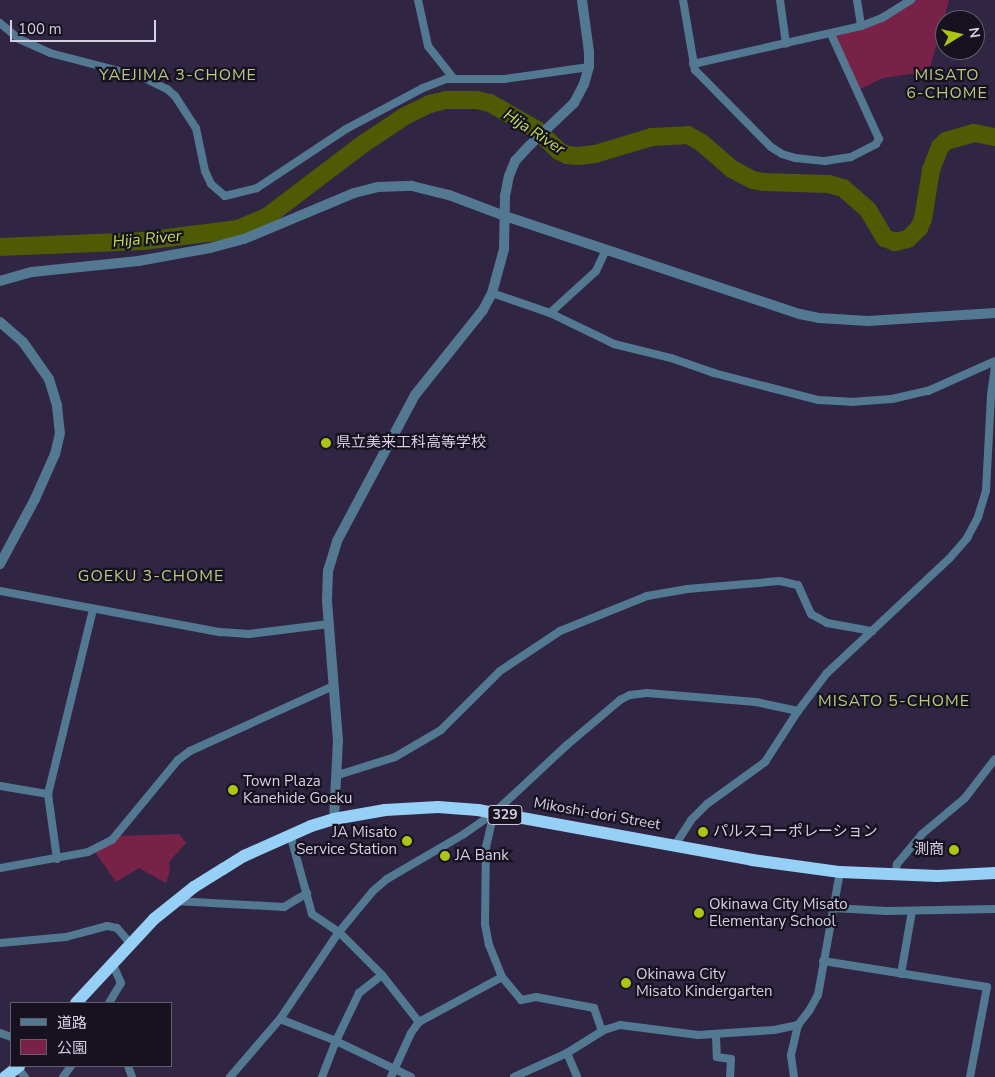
<!DOCTYPE html>
<meta charset="utf-8">
<style>
body{margin:0}
#map{position:relative;width:995px;height:1077px;overflow:hidden;background:#302643;font-family:"Nunito Sans","Noto Sans JP",sans-serif}
div>[style]{position:absolute}
[style*='--x']{left:calc(var(--x)*1px);top:calc(var(--y)*1px);width:calc(var(--w)*1px);rotate:calc(var(--a)*1deg)}
.green>*{inset:0;background:#772246}
.river>*{height:18px;margin:-9px;padding:0 9px;transform-origin:9px;border-radius:9px;background:#4e5b02}
.minor>*{height:8px;margin:-4px;padding:0 4px;transform-origin:4px;border-radius:4px;background:#537992}
.tertiary>*{height:10px;margin:-5px;padding:0 5px;transform-origin:5px;border-radius:5px;background:#537992}
.trunk>*{height:12px;margin:-6px;padding:0 6px;transform-origin:6px;border-radius:6px;background:#96d0f7}
.dots>*{width:14px;height:14px;translate:-50% -50%;box-sizing:border-box;border:2px solid #16121f;border-radius:50%}
span{translate:-50% -50%;white-space:nowrap;text-align:center;line-height:1.15;-webkit-text-stroke:4.5px #16121f;paint-order:stroke}
.shield-label span{padding:1px 4px;background:#16121f;border:1px solid;border-radius:4px;-webkit-text-stroke-width:0}
.shield-label{font-size:14px;color:#d5d0e3;font-weight:700}
.poi-label{font-size:15px;color:#d5d0e3}
.left{translate:0 -50%;text-align:left}
.right{translate:-100% -50%;text-align:right}
.street-label{font-size:15px;color:#d5d0e3}
.neighbourhood-label{font-size:16px;color:#b9ca7f;letter-spacing:1px}
.water-label{font-size:16px;color:#c4dc58;font-style:italic}
.legend{position:absolute;left:10px;top:1002px;width:162px;height:65px;box-sizing:border-box;background:#16121f;border:1px solid #625e6d;margin:0;padding:6px 9px;list-style:none;font-size:15px;color:#d5d0e3}
.legend li{display:flex;align-items:center;gap:10px;height:25px}
.legend b{width:25px;border:1px solid #625e6d}
.north{position:absolute;left:935px;top:10px;width:50px;height:50px;box-sizing:border-box;background:#16121f;border:1px solid #625e6d;border-radius:50%;rotate:81deg;font-size:14px;font-weight:700;line-height:20px;text-align:center;color:#d5d0e3}
.north::after{content:'';display:block;margin:auto;width:18px;height:22px;background:#acc610;clip-path:polygon(50% 0,100% 100%,50% 72%,0 100%)}
.scale{position:absolute;left:10px;top:20px;width:146px;height:22px;box-sizing:border-box;border:2px solid #d5d0e3;border-top:0;padding-left:6px;font-size:15px;line-height:18px;white-space:nowrap;color:#d5d0e3;-webkit-text-stroke:4px #16121f;paint-order:stroke}
</style>
<div id="map">
<div class="green">
<i style="clip-path:polygon(911px 0,949px 0,928px 75px,911px 74px,883px 78px,858px 90px,831px 34px,861px 26px)"></i>
<i style="clip-path:polygon(179px 834px,186px 843px,169px 862px,170px 871px,166px 883px,139px 868px,116px 882px,95px 852px,119px 836px)"></i>
</div>
<div class="river">
<i style="--x:0;--y:247;--w:143;--a:-2.4"></i>
<i style="--x:143;--y:241;--w:96;--a:-7.2"></i>
<i style="--x:238;--y:229;--w:33;--a:-23"></i>
<i style="--x:268;--y:216;--w:119;--a:-37.2"></i>
<i style="--x:363;--y:144;--w:50;--a:-33.7"></i>
<i style="--x:405;--y:116;--w:28;--a:-26"></i>
<i style="--x:430;--y:104;--w:16;--a:-14"></i>
<i style="--x:446;--y:100;--w:31;--a:0"></i>
<i style="--x:477;--y:100;--w:13;--a:13"></i>
<i style="--x:490;--y:103;--w:54;--a:29.9"></i>
<i style="--x:537;--y:130;--w:30;--a:44"></i>
<i style="--x:559;--y:151;--w:9;--a:27"></i>
<i style="--x:567;--y:155;--w:12;--a:5"></i>
<i style="--x:579;--y:156;--w:16;--a:-7"></i>
<i style="--x:595;--y:154;--w:59;--a:-16.6"></i>
<i style="--x:652;--y:137;--w:36;--a:-3"></i>
<i style="--x:688;--y:135;--w:16;--a:30"></i>
<i style="--x:702;--y:143;--w:40;--a:41"></i>
<i style="--x:732;--y:169;--w:24;--a:28"></i>
<i style="--x:753;--y:180;--w:10;--a:11"></i>
<i style="--x:763;--y:182;--w:66;--a:1.7"></i>
<i style="--x:829;--y:184;--w:15;--a:16"></i>
<i style="--x:843;--y:188;--w:33;--a:41"></i>
<i style="--x:868;--y:210;--w:33;--a:59"></i>
<i style="--x:885;--y:238;--w:11;--a:22"></i>
<i style="--x:895;--y:242;--w:13;--a:-13"></i>
<i style="--x:908;--y:239;--w:16;--a:-45"></i>
<i style="--x:919;--y:228;--w:10;--a:-66"></i>
<i style="--x:923;--y:219;--w:50;--a:-80.7"></i>
<i style="--x:931;--y:170;--w:25;--a:-69"></i>
<i style="--x:940;--y:147;--w:8;--a:-45"></i>
<i style="--x:946;--y:141;--w:29;--a:-16"></i>
<i style="--x:974;--y:133;--w:21;--a:11"></i>
</div>
<div class="minor">
<i style="--x:418;--y:0;--w:47;--a:77.7"></i>
<i style="--x:428;--y:46;--w:42;--a:51.8"></i>
<i style="--x:683;--y:0;--w:71;--a:80.3"></i>
<i style="--x:695;--y:70;--w:108;--a:45.4"></i>
<i style="--x:771;--y:147;--w:13;--a:32"></i>
<i style="--x:782;--y:154;--w:14;--a:17"></i>
<i style="--x:795;--y:158;--w:30;--a:6"></i>
<i style="--x:825;--y:161;--w:26;--a:-9"></i>
<i style="--x:851;--y:157;--w:28;--a:-27"></i>
<i style="--x:876;--y:144;--w:6;--a:-59"></i>
<i style="--x:879;--y:139;--w:115;--a:-114.6"></i>
<i style="--x:780;--y:0;--w:44;--a:82.2"></i>
<i style="--x:857;--y:0;--w:26;--a:81"></i>
<i style="--x:0;--y:23;--w:25;--a:40"></i>
<i style="--x:19;--y:39;--w:34;--a:24"></i>
<i style="--x:50;--y:53;--w:95;--a:14.6"></i>
<i style="--x:142;--y:77;--w:28;--a:26"></i>
<i style="--x:167;--y:89;--w:11;--a:41"></i>
<i style="--x:175;--y:96;--w:38;--a:57"></i>
<i style="--x:196;--y:128;--w:44;--a:78.2"></i>
<i style="--x:205;--y:171;--w:14;--a:65"></i>
<i style="--x:211;--y:184;--w:18;--a:41"></i>
<i style="--x:225;--y:196;--w:33;--a:-14"></i>
<i style="--x:257;--y:188;--w:107;--a:-33.5"></i>
<i style="--x:346;--y:129;--w:87;--a:-28"></i>
<i style="--x:423;--y:88;--w:25;--a:-21"></i>
<i style="--x:446;--y:79;--w:59;--a:0"></i>
<i style="--x:505;--y:79;--w:85;--a:-8.1"></i>
<i style="--x:693;--y:64;--w:172;--a:-12.7"></i>
<i style="--x:861;--y:26;--w:22;--a:-21"></i>
<i style="--x:882;--y:18;--w:34;--a:-32"></i>
<i style="--x:492;--y:293;--w:61;--a:19"></i>
<i style="--x:550;--y:313;--w:71;--a:25.8"></i>
<i style="--x:614;--y:344;--w:59;--a:13.8"></i>
<i style="--x:671;--y:358;--w:46;--a:19.2"></i>
<i style="--x:714;--y:373;--w:107;--a:14.6"></i>
<i style="--x:818;--y:400;--w:33;--a:3"></i>
<i style="--x:851;--y:402;--w:41;--a:-4.2"></i>
<i style="--x:892;--y:399;--w:37;--a:-13"></i>
<i style="--x:928;--y:391;--w:73;--a:-24.1"></i>
<i style="--x:550;--y:313;--w:62;--a:-42.4"></i>
<i style="--x:596;--y:271;--w:23;--a:-65"></i>
<i style="--x:0;--y:591;--w:224;--a:10.6"></i>
<i style="--x:220;--y:632;--w:29;--a:4"></i>
<i style="--x:249;--y:634;--w:81;--a:-7.1"></i>
<i style="--x:338;--y:775;--w:60;--a:-17.5"></i>
<i style="--x:395;--y:757;--w:53;--a:-30.4"></i>
<i style="--x:441;--y:730;--w:83;--a:-45"></i>
<i style="--x:500;--y:671;--w:72;--a:-33.7"></i>
<i style="--x:560;--y:631;--w:94;--a:-21.9"></i>
<i style="--x:647;--y:596;--w:41;--a:-9.9"></i>
<i style="--x:687;--y:589;--w:93;--a:-4.9"></i>
<i style="--x:780;--y:581;--w:18;--a:13"></i>
<i style="--x:798;--y:585;--w:32;--a:66"></i>
<i style="--x:811;--y:614;--w:18;--a:29"></i>
<i style="--x:827;--y:623;--w:46;--a:10.1"></i>
<i style="--x:0;--y:786;--w:49;--a:9.5"></i>
<i style="--x:290;--y:834;--w:83;--a:74.6"></i>
<i style="--x:312;--y:914;--w:32;--a:34"></i>
<i style="--x:339;--y:932;--w:61;--a:45"></i>
<i style="--x:382;--y:975;--w:60;--a:51.8"></i>
<i style="--x:675;--y:845;--w:30;--a:-57"></i>
<i style="--x:691;--y:820;--w:23;--a:-45"></i>
<i style="--x:707;--y:804;--w:72;--a:-35.9"></i>
<i style="--x:765;--y:762;--w:61;--a:-57.1"></i>
<i style="--x:798;--y:711;--w:48;--a:-52.7"></i>
<i style="--x:827;--y:673;--w:167;--a:-43.1"></i>
<i style="--x:949;--y:559;--w:28;--a:-49"></i>
<i style="--x:967;--y:538;--w:24;--a:-62"></i>
<i style="--x:978;--y:517;--w:27;--a:-73"></i>
<i style="--x:986;--y:491;--w:96;--a:-87"></i>
<i style="--x:991;--y:395;--w:27;--a:-82"></i>
<i style="--x:57;--y:859;--w:66;--a:-97.9"></i>
<i style="--x:48;--y:794;--w:189;--a:-76.3"></i>
<i style="--x:0;--y:868;--w:89;--a:-10.3"></i>
<i style="--x:88;--y:852;--w:27;--a:-27"></i>
<i style="--x:112;--y:840;--w:104;--a:-50.5"></i>
<i style="--x:178;--y:760;--w:15;--a:-37"></i>
<i style="--x:190;--y:751;--w:157;--a:-24.4"></i>
<i style="--x:895;--y:875;--w:11;--a:-80"></i>
<i style="--x:897;--y:864;--w:39;--a:-50"></i>
<i style="--x:922;--y:834;--w:56;--a:-39.9"></i>
<i style="--x:965;--y:798;--w:49;--a:-52.4"></i>
<i style="--x:176;--y:901;--w:108;--a:3.2"></i>
<i style="--x:284;--y:907;--w:27;--a:-31"></i>
<i style="--x:833;--y:908;--w:54;--a:3.2"></i>
<i style="--x:887;--y:911;--w:108;--a:-1.1"></i>
<i style="--x:0;--y:943;--w:66;--a:-5.2"></i>
<i style="--x:66;--y:937;--w:42;--a:-15"></i>
<i style="--x:107;--y:926;--w:10;--a:11"></i>
<i style="--x:117;--y:928;--w:20;--a:49"></i>
<i style="--x:823;--y:961;--w:166;--a:9"></i>
<i style="--x:987;--y:987;--w:92;--a:100.7"></i>
<i style="--x:901;--y:974;--w:64;--a:-80.1"></i>
<i style="--x:502;--y:977;--w:30;--a:50"></i>
<i style="--x:521;--y:1000;--w:15;--a:-11"></i>
<i style="--x:536;--y:997;--w:59;--a:10.7"></i>
<i style="--x:594;--y:1008;--w:24;--a:71"></i>
<i style="--x:109;--y:1003;--w:23;--a:-59"></i>
<i style="--x:121;--y:983;--w:22;--a:-114"></i>
<i style="--x:280;--y:1019;--w:60;--a:21.4"></i>
<i style="--x:336;--y:1041;--w:83;--a:25.6"></i>
<i style="--x:0;--y:1033;--w:12;--a:20"></i>
<i style="--x:716;--y:1034;--w:23;--a:88"></i>
<i style="--x:717;--y:1057;--w:14;--a:8"></i>
<i style="--x:731;--y:1059;--w:18;--a:93"></i>
<i style="--x:567;--y:1053;--w:26;--a:67"></i>
<i style="--x:128;--y:1066;--w:12;--a:70"></i>
<i style="--x:17;--y:1068;--w:12;--a:48"></i>
<i style="--x:63;--y:1077;--w:14;--a:-54"></i>
<i style="--x:230;--y:1077;--w:77;--a:-49.2"></i>
<i style="--x:280;--y:1019;--w:105;--a:-55.9"></i>
<i style="--x:339;--y:932;--w:53;--a:-50.3"></i>
<i style="--x:373;--y:891;--w:18;--a:-41"></i>
<i style="--x:387;--y:879;--w:89;--a:-30.3"></i>
<i style="--x:464;--y:834;--w:37;--a:-35"></i>
<i style="--x:494;--y:813;--w:100;--a:-43"></i>
<i style="--x:567;--y:745;--w:70;--a:-40.3"></i>
<i style="--x:620;--y:700;--w:11;--a:-27"></i>
<i style="--x:630;--y:695;--w:17;--a:-7"></i>
<i style="--x:647;--y:693;--w:109;--a:4.7"></i>
<i style="--x:756;--y:702;--w:43;--a:12.1"></i>
<i style="--x:322;--y:1077;--w:39;--a:-69"></i>
<i style="--x:336;--y:1041;--w:53;--a:-64.4"></i>
<i style="--x:359;--y:993;--w:29;--a:-38"></i>
<i style="--x:391;--y:1077;--w:48;--a:-65.6"></i>
<i style="--x:411;--y:1033;--w:14;--a:-54"></i>
<i style="--x:419;--y:1022;--w:94;--a:-28.5"></i>
<i style="--x:502;--y:977;--w:35;--a:-112"></i>
<i style="--x:489;--y:945;--w:21;--a:-101"></i>
<i style="--x:485;--y:924;--w:77;--a:-89.3"></i>
<i style="--x:486;--y:847;--w:35;--a:-77"></i>
<i style="--x:514;--y:1077;--w:58;--a:-24.4"></i>
<i style="--x:567;--y:1053;--w:44;--a:-31.9"></i>
<i style="--x:604;--y:1030;--w:17;--a:-17"></i>
<i style="--x:620;--y:1025;--w:79;--a:7.3"></i>
<i style="--x:698;--y:1035;--w:76;--a:-3.8"></i>
<i style="--x:774;--y:1030;--w:25;--a:-12"></i>
<i style="--x:794;--y:1077;--w:22;--a:-98"></i>
<i style="--x:791;--y:1055;--w:31;--a:-77"></i>
<i style="--x:798;--y:1025;--w:18;--a:-52"></i>
<i style="--x:809;--y:1011;--w:18;--a:-61"></i>
<i style="--x:818;--y:995;--w:125;--a:-79.9"></i>
</div>
<div class="tertiary">
<i style="--x:0;--y:281;--w:33;--a:-16"></i>
<i style="--x:32;--y:272;--w:107;--a:-5.9"></i>
<i style="--x:138;--y:261;--w:73;--a:-10.2"></i>
<i style="--x:210;--y:248;--w:35;--a:-15"></i>
<i style="--x:244;--y:239;--w:119;--a:-22.7"></i>
<i style="--x:354;--y:193;--w:25;--a:-14"></i>
<i style="--x:378;--y:187;--w:34;--a:-2"></i>
<i style="--x:412;--y:186;--w:38;--a:14"></i>
<i style="--x:449;--y:195;--w:60;--a:20.6"></i>
<i style="--x:505;--y:216;--w:311;--a:18.4"></i>
<i style="--x:800;--y:314;--w:19;--a:12"></i>
<i style="--x:819;--y:318;--w:49;--a:3.5"></i>
<i style="--x:868;--y:321;--w:127;--a:-3.6"></i>
<i style="--x:0;--y:322;--w:30;--a:41"></i>
<i style="--x:23;--y:342;--w:45;--a:54.9"></i>
<i style="--x:49;--y:379;--w:28;--a:73"></i>
<i style="--x:57;--y:406;--w:27;--a:84"></i>
<i style="--x:60;--y:433;--w:22;--a:103"></i>
<i style="--x:55;--y:454;--w:49;--a:114"></i>
<i style="--x:35;--y:499;--w:74;--a:118.3"></i>
<i style="--x:334;--y:819;--w:78;--a:-87.1"></i>
<i style="--x:338;--y:741;--w:141;--a:-94.5"></i>
<i style="--x:327;--y:600;--w:29;--a:-88"></i>
<i style="--x:328;--y:571;--w:31;--a:-73"></i>
<i style="--x:337;--y:541;--w:166;--a:-61.9"></i>
<i style="--x:415;--y:395;--w:109;--a:-51.3"></i>
<i style="--x:483;--y:310;--w:19;--a:-62"></i>
<i style="--x:492;--y:293;--w:46;--a:-74.7"></i>
<i style="--x:504;--y:249;--w:53;--a:-88.9"></i>
<i style="--x:505;--y:196;--w:20;--a:-79"></i>
<i style="--x:509;--y:176;--w:16;--a:-68"></i>
<i style="--x:515;--y:161;--w:22;--a:-47"></i>
<i style="--x:530;--y:145;--w:61;--a:-43.7"></i>
<i style="--x:574;--y:103;--w:21;--a:-62"></i>
<i style="--x:584;--y:84;--w:18;--a:-74"></i>
<i style="--x:589;--y:67;--w:15;--a:-90"></i>
<i style="--x:589;--y:52;--w:52;--a:-97.7"></i>
</div>
<div class="trunk">
<i style="--x:76;--y:1003;--w:115;--a:-47.1"></i>
<i style="--x:154;--y:919;--w:51;--a:-38.7"></i>
<i style="--x:194;--y:887;--w:34;--a:-32"></i>
<i style="--x:223;--y:869;--w:25;--a:-32"></i>
<i style="--x:244;--y:856;--w:73;--a:-24.1"></i>
<i style="--x:311;--y:826;--w:24;--a:-17"></i>
<i style="--x:334;--y:819;--w:52;--a:-10"></i>
<i style="--x:385;--y:810;--w:53;--a:-3.2"></i>
<i style="--x:438;--y:807;--w:40;--a:4.3"></i>
<i style="--x:478;--y:810;--w:279;--a:10.3"></i>
<i style="--x:752;--y:860;--w:89;--a:7.8"></i>
<i style="--x:840;--y:872;--w:98;--a:2.3"></i>
<i style="--x:938;--y:876;--w:57;--a:-3"></i>
<i style="--x:5;--y:1077;--w:18;--a:-38"></i>
</div>
<div class="dots">
<i style="left:326px;top:443px;background:#acc610"></i>
<i style="left:233px;top:790px;background:#acc610"></i>
<i style="left:703px;top:832px;background:#acc610"></i>
<i style="left:407px;top:841px;background:#acc610"></i>
<i style="left:954px;top:850px;background:#acc610"></i>
<i style="left:445px;top:856px;background:#acc610"></i>
<i style="left:699px;top:913px;background:#acc610"></i>
<i style="left:626px;top:983px;background:#acc610"></i>
</div>
<div class="shield-label">
<span style="left:505px;top:815px">329</span>
</div>
<div class="poi-label">
<span class="left" style="left:336px;top:443px">県立美来工科高等学校</span>
<span class="left" style="left:243px;top:790px">Town Plaza<br>Kanehide Goeku</span>
<span class="right" style="left:397px;top:841px">JA Misato<br>Service Station</span>
<span class="left" style="left:713px;top:832px">パルスコーポレーション</span>
<span class="right" style="left:944px;top:850px">測商</span>
<span class="left" style="left:455px;top:856px">JA Bank</span>
<span class="left" style="left:709px;top:913px">Okinawa City Misato<br>Elementary School</span>
<span class="left" style="left:636px;top:983px">Okinawa City<br>Misato Kindergarten</span>
</div>
<div class="street-label">
<span style="left:597px;top:814px;rotate:10deg">Mikoshi-dori Street</span>
</div>
<div class="neighbourhood-label">
<span style="left:178px;top:75px">YAEJIMA 3-CHOME</span>
<span style="left:947px;top:84px">MISATO<br>6-CHOME</span>
<span style="left:151px;top:576px">GOEKU 3-CHOME</span>
<span style="left:894px;top:701px">MISATO 5-CHOME</span>
</div>
<div class="water-label">
<span style="left:534px;top:132px;rotate:33deg">Hija River</span>
<span style="left:147px;top:239px;rotate:-5deg">Hija River</span>
</div>
<ul class="legend">
<li><b style="height:6px;background:#537992"></b>道路</li>
<li><b style="height:14px;background:#772246"></b>公園</li>
</ul>
<div class="north">N</div>
<div class="scale">100 m</div>
</div>
